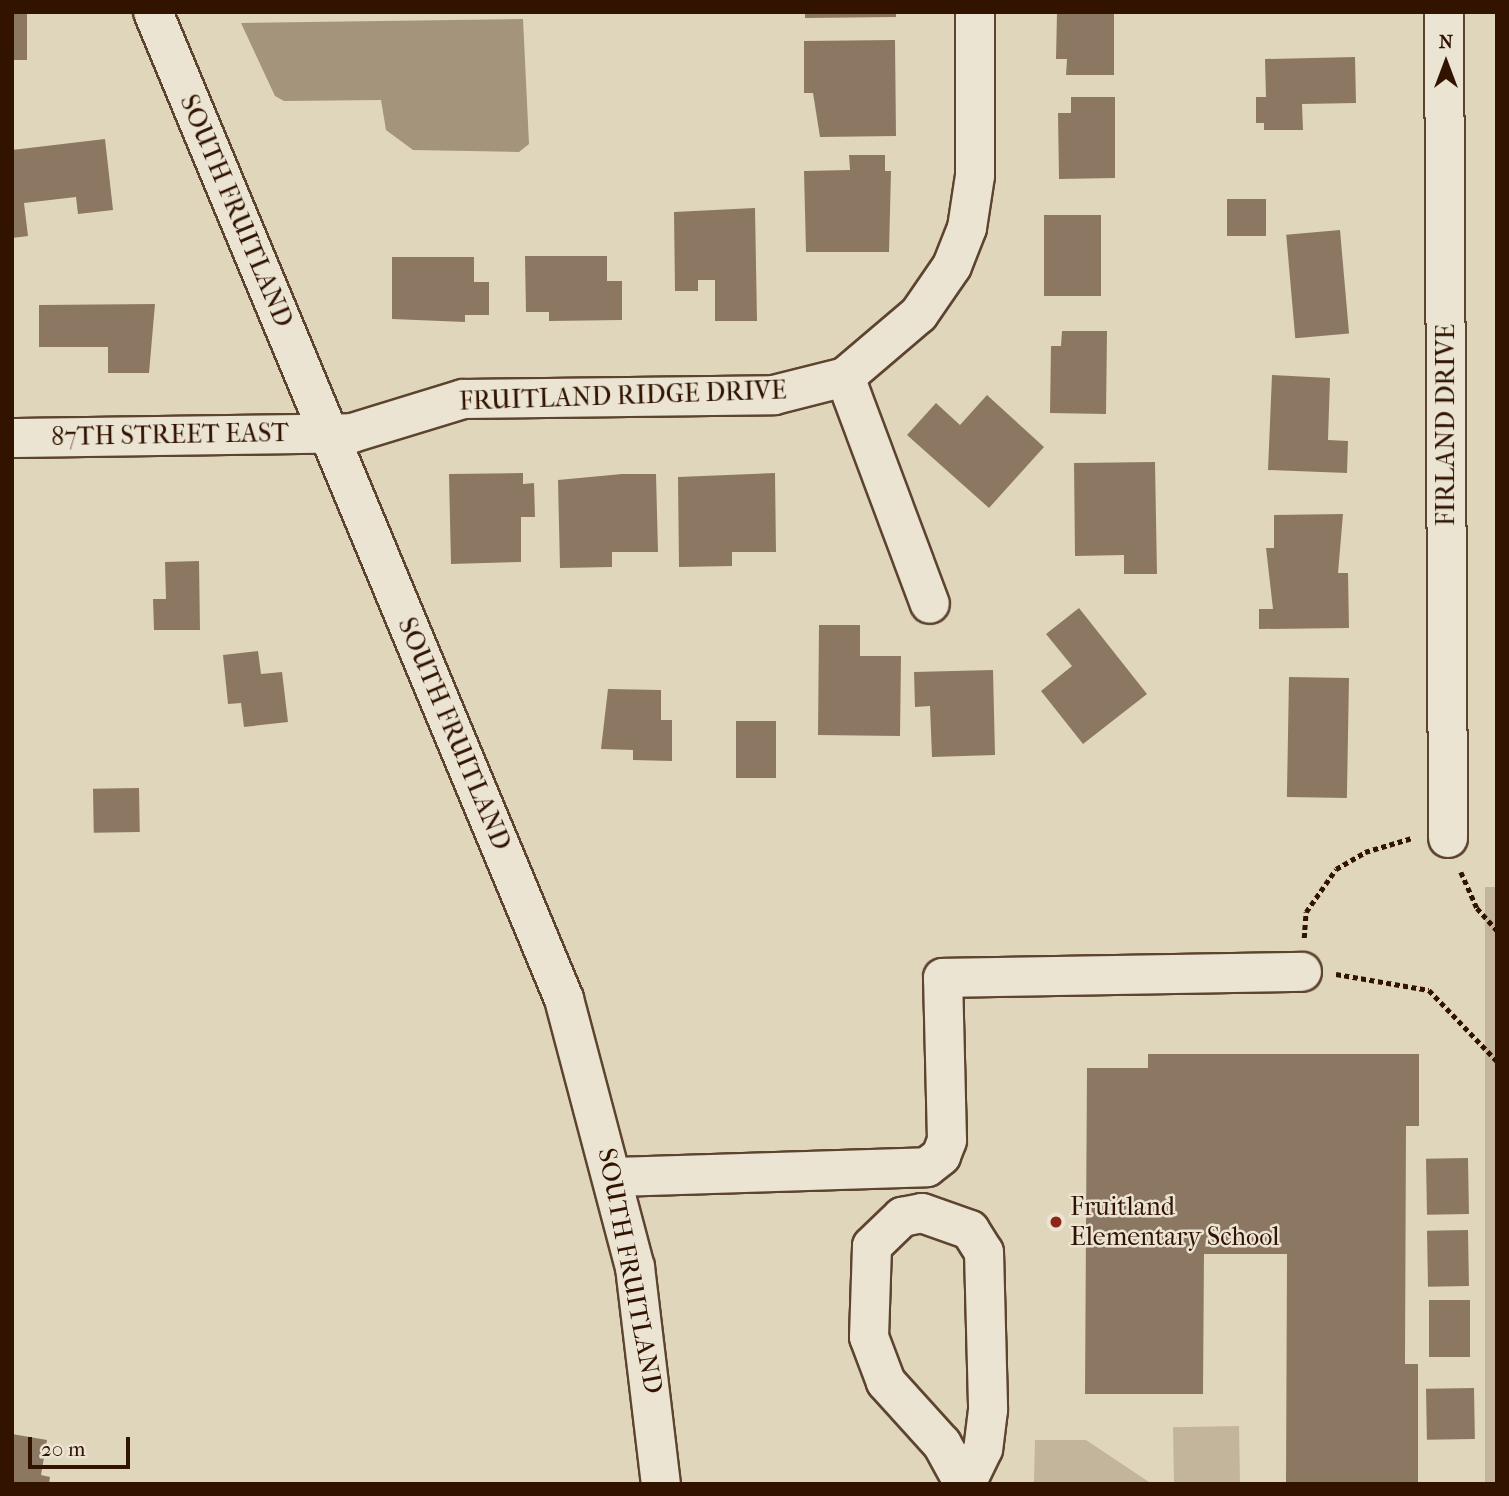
<!DOCTYPE html>
<style>
body{margin:0}
#map{position:relative;width:1509px;height:1496px;overflow:hidden;background:#e0d6bc;font-family:"IM FELL French Canon",serif}
div>[style]{position:absolute}
[style*='--x']{left:calc(var(--x)*1px);top:calc(var(--y)*1px);width:calc(var(--w)*1px);rotate:calc(var(--a)*1deg)}
.green>*{inset:0;background:#c2b59c;transform-origin:0 0}
.water>*{inset:0;background:#a4947c}
.building>*{inset:0;background:#8c7862;transform-origin:0 0}
.path>*{height:4.5px;margin-top:-2.25px;transform-origin:0;background:repeating-linear-gradient(90deg,#311300 0 5px,transparent 0 8.5px)}
.roads{filter:drop-shadow(2px 0 #5d442f) drop-shadow(-2px 0 #5d442f) drop-shadow(0 2px #5d442f) drop-shadow(0 -2px #5d442f)}
.minor>*{height:38px;margin:-19px;padding:0 19px;transform-origin:19px;border-radius:19px;background:#ebe4d3}
.dots>*{width:19px;height:19px;translate:-50% -50%;box-sizing:border-box;border:4px solid #ebe4d3;border-radius:50%}
span{translate:-50% -50%;white-space:nowrap;text-align:center;line-height:1.15;-webkit-text-stroke:5px #ebe4d3;paint-order:stroke}
.street-label{font-size:26px;color:#311300}
.poi-label{font-size:26px;color:#311300}
.left{translate:0 -50%;text-align:left}
.frame{position:absolute;inset:0;border:14px solid #311300;pointer-events:none}
.north{position:absolute;left:1411px;top:28px;width:70px;height:70px;-webkit-text-stroke:5px #ebe4d3;paint-order:stroke;rotate:0deg;font-size:19px;font-weight:700;line-height:28px;text-align:center;color:#311300}
.north::after{content:'';display:block;margin:auto;width:24px;height:32px;background:#311300;clip-path:polygon(50% 0,100% 100%,50% 72%,0 100%)}
.scale{position:absolute;left:28px;top:1437px;width:102px;height:32px;box-sizing:border-box;border:4px solid #311300;border-top:0;padding-left:9px;font-size:21px;line-height:24px;white-space:nowrap;color:#311300;-webkit-text-stroke:5px #ebe4d3;paint-order:stroke}
</style>
<div id="map">
<div class="green">
<i style="left:1497px;top:887px;width:597px;height:12px;rotate:90deg"></i>
<i style="left:1239px;top:1426px;width:58px;height:66px;rotate:89deg"></i>
<i style="clip-path:polygon(1035px 1440px,1086px 1440px,1152px 1484px,1034px 1484px)"></i>
</div>
<div class="water">
<i style="clip-path:polygon(523px 19px,529px 144px,519px 152px,413px 150px,386px 130px,381px 100px,284px 101px,275px 96px,241px 23px)"></i>
</div>
<div class="building">
<i style="left:12px;top:12px;width:15px;height:48px"></i>
<i style="clip-path:polygon(805px 12px,896px 12px,896px 17px,805px 18px)"></i>
<i style="clip-path:polygon(1057px 12px,1114px 12px,1114px 75px,1066px 75px,1067px 59px,1056px 59px)"></i>
<i style="clip-path:polygon(895px 40px,896px 136px,820px 137px,813px 93px,804px 93px,804px 41px)"></i>
<i style="clip-path:polygon(1355px 57px,1356px 103px,1302px 104px,1303px 130px,1264px 130px,1264px 123px,1256px 123px,1256px 97px,1266px 97px,1265px 59px)"></i>
<i style="clip-path:polygon(1071px 97px,1115px 97px,1115px 178px,1059px 179px,1058px 113px,1071px 113px)"></i>
<i style="clip-path:polygon(105px 139px,113px 210px,78px 214px,76px 197px,24px 203px,28px 236px,12px 238px,12px 150px)"></i>
<i style="clip-path:polygon(849px 155px,885px 155px,885px 171px,891px 171px,889px 252px,806px 252px,804px 171px,850px 170px)"></i>
<i style="left:1266px;top:199px;width:37px;height:39px;rotate:90deg"></i>
<i style="clip-path:polygon(755px 208px,757px 321px,715px 321px,715px 280px,698px 280px,698px 291px,675px 291px,674px 212px)"></i>
<i style="left:1101px;top:215px;width:81px;height:57px;rotate:90deg"></i>
<i style="left:1340px;top:230px;width:104px;height:54px;rotate:85deg"></i>
<i style="clip-path:polygon(525px 256px,607px 256px,607px 281px,622px 281px,622px 320px,549px 321px,549px 312px,526px 312px)"></i>
<i style="clip-path:polygon(392px 257px,474px 257px,474px 282px,489px 282px,489px 315px,465px 315px,465px 322px,392px 319px)"></i>
<i style="clip-path:polygon(155px 304px,149px 373px,108px 373px,108px 347px,39px 347px,39px 305px)"></i>
<i style="clip-path:polygon(1062px 331px,1107px 331px,1106px 414px,1050px 413px,1051px 346px,1061px 346px)"></i>
<i style="clip-path:polygon(1272px 375px,1330px 378px,1328px 440px,1348px 441px,1347px 473px,1268px 470px)"></i>
<i style="clip-path:polygon(987px 395px,1044px 447px,989px 508px,907px 435px,936px 403px,960px 425px)"></i>
<i style="clip-path:polygon(1155px 462px,1157px 574px,1124px 574px,1124px 555px,1075px 556px,1074px 463px)"></i>
<i style="clip-path:polygon(523px 473px,523px 484px,534px 483px,535px 517px,521px 517px,521px 562px,451px 564px,449px 474px)"></i>
<i style="clip-path:polygon(775px 473px,776px 552px,732px 552px,732px 566px,679px 567px,678px 477px)"></i>
<i style="clip-path:polygon(622px 474px,656px 474px,658px 552px,612px 552px,612px 567px,560px 568px,558px 480px)"></i>
<i style="clip-path:polygon(1343px 514px,1338px 573px,1348px 573px,1349px 628px,1259px 629px,1259px 609px,1273px 609px,1266px 548px,1274px 548px,1274px 515px)"></i>
<i style="clip-path:polygon(199px 561px,200px 630px,154px 630px,153px 599px,166px 599px,165px 562px)"></i>
<i style="clip-path:polygon(1079px 608px,1147px 694px,1083px 744px,1041px 691px,1072px 666px,1046px 634px)"></i>
<i style="clip-path:polygon(819px 625px,860px 625px,860px 656px,901px 656px,900px 736px,818px 735px)"></i>
<i style="clip-path:polygon(258px 651px,261px 674px,282px 672px,288px 722px,244px 727px,241px 703px,228px 704px,223px 655px)"></i>
<i style="clip-path:polygon(993px 670px,995px 755px,932px 757px,930px 706px,915px 707px,914px 672px)"></i>
<i style="left:1289px;top:677px;width:60px;height:120px;rotate:1deg"></i>
<i style="clip-path:polygon(608px 689px,661px 690px,661px 720px,672px 720px,672px 761px,633px 760px,633px 750px,601px 749px)"></i>
<i style="left:736px;top:721px;width:40px;height:57px"></i>
<i style="left:139px;top:788px;width:44px;height:46px;rotate:89deg"></i>
<i style="clip-path:polygon(1148px 1054px,1419px 1054px,1419px 1126px,1406px 1126px,1405px 1364px,1418px 1364px,1418px 1484px,1286px 1484px,1287px 1254px,1204px 1254px,1203px 1394px,1085px 1394px,1087px 1068px,1148px 1068px)"></i>
<i style="left:1468px;top:1158px;width:56px;height:42px;rotate:89deg"></i>
<i style="left:1468px;top:1230px;width:56px;height:41px;rotate:89deg"></i>
<i style="left:1429px;top:1300px;width:41px;height:57px"></i>
<i style="left:1474px;top:1388px;width:51px;height:48px;rotate:89deg"></i>
<i style="clip-path:polygon(12px 1434px,47px 1440px,41px 1475px,50px 1477px,49px 1484px,12px 1484px)"></i>
</div>
<div class="path">
<i style="--x:1461;--y:872;--w:39;--a:66"></i>
<i style="--x:1477;--y:908;--w:30;--a:48"></i>
<i style="--x:1304;--y:938;--w:26;--a:-86"></i>
<i style="--x:1306;--y:912;--w:52;--a:-55.1"></i>
<i style="--x:1336;--y:869;--w:34;--a:-30"></i>
<i style="--x:1365;--y:852;--w:49;--a:-16.6"></i>
<i style="--x:1336;--y:974;--w:94;--a:9.8"></i>
<i style="--x:1429;--y:990;--w:98;--a:46.2"></i>
</div>
<div class="roads">
<div class="minor">
<i style="--x:153;--y:12;--w:1069;--a:67.39"></i>
<i style="--x:564;--y:999;--w:277;--a:75.2"></i>
<i style="--x:635;--y:1267;--w:219;--a:83.2"></i>
<i style="--x:1444;--y:12;--w:826;--a:89.72"></i>
<i style="--x:845;--y:377;--w:242;--a:69.5"></i>
<i style="--x:12;--y:438;--w:340;--a:-0.8"></i>
<i style="--x:352;--y:433;--w:116;--a:-17"></i>
<i style="--x:463;--y:399;--w:311;--a:-0.7"></i>
<i style="--x:774;--y:395;--w:73;--a:-14.2"></i>
<i style="--x:845;--y:377;--w:97;--a:-40.4"></i>
<i style="--x:919;--y:314;--w:58;--a:-55.5"></i>
<i style="--x:952;--y:266;--w:41;--a:-68.5"></i>
<i style="--x:967;--y:228;--w:53;--a:-81.3"></i>
<i style="--x:975;--y:176;--w:164;--a:-90"></i>
<i style="--x:616;--y:1177;--w:311;--a:-1.8"></i>
<i style="--x:927;--y:1167;--w:18;--a:-38"></i>
<i style="--x:941;--y:1156;--w:17;--a:-69"></i>
<i style="--x:947;--y:1140;--w:162;--a:-91.4"></i>
<i style="--x:943;--y:978;--w:359;--a:-1"></i>
<i style="--x:964;--y:1484;--w:46;--a:-118.8"></i>
<i style="--x:942;--y:1444;--w:84;--a:-132.1"></i>
<i style="--x:886;--y:1382;--w:48;--a:-110.7"></i>
<i style="--x:869;--y:1337;--w:91;--a:-88.1"></i>
<i style="--x:872;--y:1246;--w:42;--a:-44"></i>
<i style="--x:902;--y:1217;--w:20;--a:-11"></i>
<i style="--x:922;--y:1213;--w:51;--a:19.5"></i>
<i style="--x:970;--y:1230;--w:26;--a:58"></i>
<i style="--x:984;--y:1252;--w:158;--a:88.5"></i>
<i style="--x:988;--y:1410;--w:39;--a:97"></i>
<i style="--x:983;--y:1449;--w:39;--a:116"></i>
</div>
</div>
<div class="dots">
<i style="left:1056px;top:1222px;background:#8f2418"></i>
</div>
<div class="street-label">
<span style="left:236px;top:211px;rotate:67deg">SOUTH FRUITLAND</span>
<span style="left:623px;top:396px;rotate:-2deg">FRUITLAND RIDGE DRIVE</span>
<span style="left:1446px;top:425px;rotate:-90deg">FIRLAND DRIVE</span>
<span style="left:170px;top:435px;rotate:-1deg">87TH STREET EAST</span>
<span style="left:454px;top:734px;rotate:67deg">SOUTH FRUITLAND</span>
<span style="left:630px;top:1271px;rotate:79deg">SOUTH FRUITLAND</span>
</div>
<div class="poi-label">
<span class="left" style="left:1070px;top:1222px">Fruitland<br>Elementary School</span>
</div>
<div class="frame"></div>
<div class="north">N</div>
<div class="scale">20 m</div>
</div>
